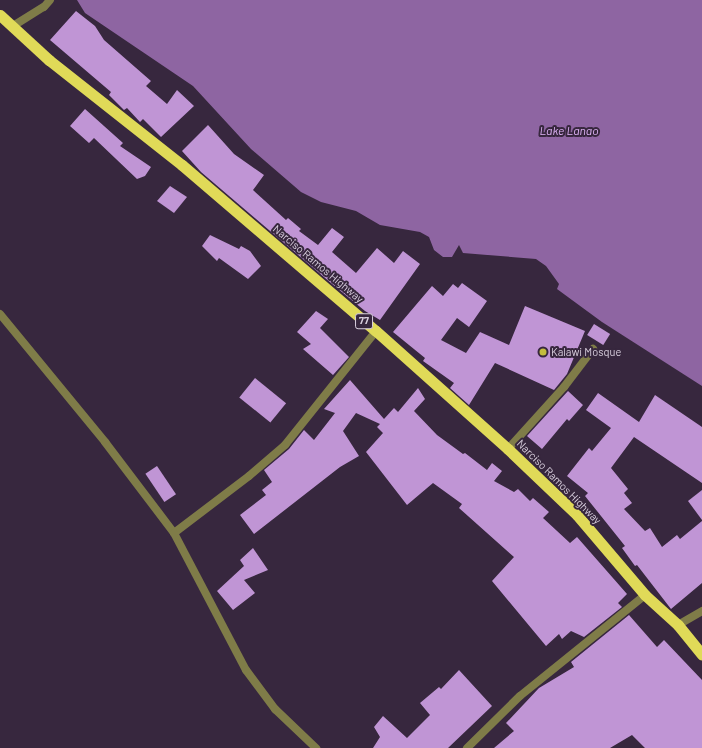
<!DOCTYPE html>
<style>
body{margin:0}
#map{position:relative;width:702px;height:748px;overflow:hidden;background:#37273e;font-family:Barlow,sans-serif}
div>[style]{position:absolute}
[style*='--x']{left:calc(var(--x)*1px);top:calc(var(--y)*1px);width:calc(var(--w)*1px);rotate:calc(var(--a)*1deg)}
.water>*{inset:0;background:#8e65a2}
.building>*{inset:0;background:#c095d5;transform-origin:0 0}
.minor>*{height:8px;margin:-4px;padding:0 4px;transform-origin:4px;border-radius:4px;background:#7f7c48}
.trunk>*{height:11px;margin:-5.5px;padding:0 5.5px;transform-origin:5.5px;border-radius:5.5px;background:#e0da58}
.dots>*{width:11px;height:11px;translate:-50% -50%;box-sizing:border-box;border:2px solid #37273e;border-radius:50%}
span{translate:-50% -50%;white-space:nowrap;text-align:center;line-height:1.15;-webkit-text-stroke:4px #37273e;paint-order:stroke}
.shield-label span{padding:1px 3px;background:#37273e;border:1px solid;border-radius:3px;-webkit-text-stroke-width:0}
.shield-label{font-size:10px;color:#d9cfde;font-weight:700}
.street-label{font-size:11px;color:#d9cfde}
.poi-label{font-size:11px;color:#d9cfde}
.left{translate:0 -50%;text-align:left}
.water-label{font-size:12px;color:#dfb2f6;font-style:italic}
</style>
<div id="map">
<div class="water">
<i style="clip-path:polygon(77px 0,702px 0,702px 386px,602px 322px,557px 289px,559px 284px,546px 266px,536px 259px,463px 253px,459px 245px,452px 257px,443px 257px,434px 250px,429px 237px,420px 232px,380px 225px,356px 211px,321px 202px,301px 192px,251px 149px,193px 86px,85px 13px)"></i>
</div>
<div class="building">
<i style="clip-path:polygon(76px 11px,95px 26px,104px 40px,151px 81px,146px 86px,167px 104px,177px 90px,194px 106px,161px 137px,143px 119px,140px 122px,127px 108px,124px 110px,109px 95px,111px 92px,50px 40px)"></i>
<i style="clip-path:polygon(85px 109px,123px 143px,120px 146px,151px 167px,145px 176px,137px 179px,94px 138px,89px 143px,70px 126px)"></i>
<i style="clip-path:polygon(208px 125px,234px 154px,264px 175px,253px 190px,286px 220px,288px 218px,301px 229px,299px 231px,318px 245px,332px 228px,344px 237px,332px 252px,356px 273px,377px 248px,394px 263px,403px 251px,420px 264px,380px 320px,365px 311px,331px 283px,201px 172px,182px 151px)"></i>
<i style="clip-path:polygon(170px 186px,187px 197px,174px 213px,157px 201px)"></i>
<i style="clip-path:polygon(210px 235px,239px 249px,241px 246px,250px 251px,261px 266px,248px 279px,219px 258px,217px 261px,202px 246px)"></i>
<i style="clip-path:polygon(462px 283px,487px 301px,469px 327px,457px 318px,441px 340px,466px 353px,480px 332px,509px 345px,525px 306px,585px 331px,567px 374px,554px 390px,495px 363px,469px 405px,450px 388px,454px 383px,423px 361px,425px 358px,393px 332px,432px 286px,443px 296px,453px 284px,458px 288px)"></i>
<i style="clip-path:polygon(316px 311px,328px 319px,320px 328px,349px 357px,333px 375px,303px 349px,311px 344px,297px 332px)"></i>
<i style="left:594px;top:324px;width:19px;height:13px;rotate:32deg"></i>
<i style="left:255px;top:378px;width:40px;height:25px;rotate:39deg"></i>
<i style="clip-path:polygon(350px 380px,384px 419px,394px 408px,398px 412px,418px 388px,425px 399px,414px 411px,437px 435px,463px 454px,465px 453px,487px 470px,492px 463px,502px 471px,494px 481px,514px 492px,518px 489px,530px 501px,533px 498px,549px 512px,543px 518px,570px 543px,577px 537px,627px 594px,618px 603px,622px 607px,584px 637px,571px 631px,562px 639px,559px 634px,546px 646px,492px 581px,514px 557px,459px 508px,462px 504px,433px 483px,407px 505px,366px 452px,383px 433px,377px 427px,380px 424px,356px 413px,343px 431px,359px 456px,340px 467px,254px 534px,240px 515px,266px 495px,262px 490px,272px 482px,264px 470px,289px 449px,304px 430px,314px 440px,335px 413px,324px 409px)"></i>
<i style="clip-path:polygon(568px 391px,583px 405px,569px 421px,567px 419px,542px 449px,527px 436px)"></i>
<i style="clip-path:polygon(598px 393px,639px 422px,655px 395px,702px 427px,702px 483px,634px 437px,611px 468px,628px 489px,624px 493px,632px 503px,624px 509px,645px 531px,650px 528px,662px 547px,677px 535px,680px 539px,702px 521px,702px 583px,671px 609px,637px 565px,635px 566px,622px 548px,625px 546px,585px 496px,588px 493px,567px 476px,589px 448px,592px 451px,611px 428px,586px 410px)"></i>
<i style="left:157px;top:466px;width:34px;height:14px;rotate:56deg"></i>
<i style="clip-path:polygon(702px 490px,702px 520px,688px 501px)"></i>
<i style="clip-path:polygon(253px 548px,268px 570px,244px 580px,255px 593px,233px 610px,217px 591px,244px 566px,240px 560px)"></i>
<i style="clip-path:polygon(629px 615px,657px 647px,664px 640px,702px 680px,702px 748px,645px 748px,632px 735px,610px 748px,494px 748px,514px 731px,506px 723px,539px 688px,574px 667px,571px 662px)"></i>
<i style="clip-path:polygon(459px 670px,492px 706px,448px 748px,373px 748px,380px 737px,374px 727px,383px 716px,407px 738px,430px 715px,420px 703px,439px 687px,441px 689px)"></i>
</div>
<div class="minor">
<i style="--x:13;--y:26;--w:36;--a:-32"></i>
<i style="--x:44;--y:7;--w:9;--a:-49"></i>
<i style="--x:0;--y:314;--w:166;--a:50.6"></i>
<i style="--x:105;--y:442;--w:114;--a:52.8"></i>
<i style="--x:174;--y:533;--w:94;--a:-37.2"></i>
<i style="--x:249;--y:476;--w:48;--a:-40.7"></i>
<i style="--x:285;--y:445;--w:146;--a:-51.4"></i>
<i style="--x:508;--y:449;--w:84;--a:-47.9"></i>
<i style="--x:564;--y:387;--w:48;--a:-52.7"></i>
<i style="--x:174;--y:533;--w:155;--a:62.3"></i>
<i style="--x:246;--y:670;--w:49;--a:53.4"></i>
<i style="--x:275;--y:709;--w:57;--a:43.6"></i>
<i style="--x:678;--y:625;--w:28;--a:-30"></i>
<i style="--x:467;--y:748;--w:74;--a:-44.5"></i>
<i style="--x:520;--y:696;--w:161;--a:-38.9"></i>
</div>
<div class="trunk">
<i style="--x:0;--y:15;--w:67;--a:42.6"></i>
<i style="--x:49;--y:60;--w:169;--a:38.3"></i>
<i style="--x:182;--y:165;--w:255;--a:40.6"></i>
<i style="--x:376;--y:331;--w:177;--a:41.8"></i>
<i style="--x:508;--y:449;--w:95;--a:43.7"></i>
<i style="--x:577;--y:515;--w:105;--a:49.6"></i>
<i style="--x:645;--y:595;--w:45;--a:42.3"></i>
<i style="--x:678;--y:625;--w:38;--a:51"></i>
</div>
<div class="dots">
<i style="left:543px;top:352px;background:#c3bd3e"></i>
</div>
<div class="shield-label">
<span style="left:364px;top:321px">77</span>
</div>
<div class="street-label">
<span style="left:318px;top:264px;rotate:40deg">Narciso Ramos Highway</span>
<span style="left:559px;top:482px;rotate:45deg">Narciso Ramos Highway</span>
</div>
<div class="poi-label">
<span class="left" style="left:551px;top:352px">Kalawi Mosque</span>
</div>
<div class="water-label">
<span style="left:569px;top:131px">Lake Lanao</span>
</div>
</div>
